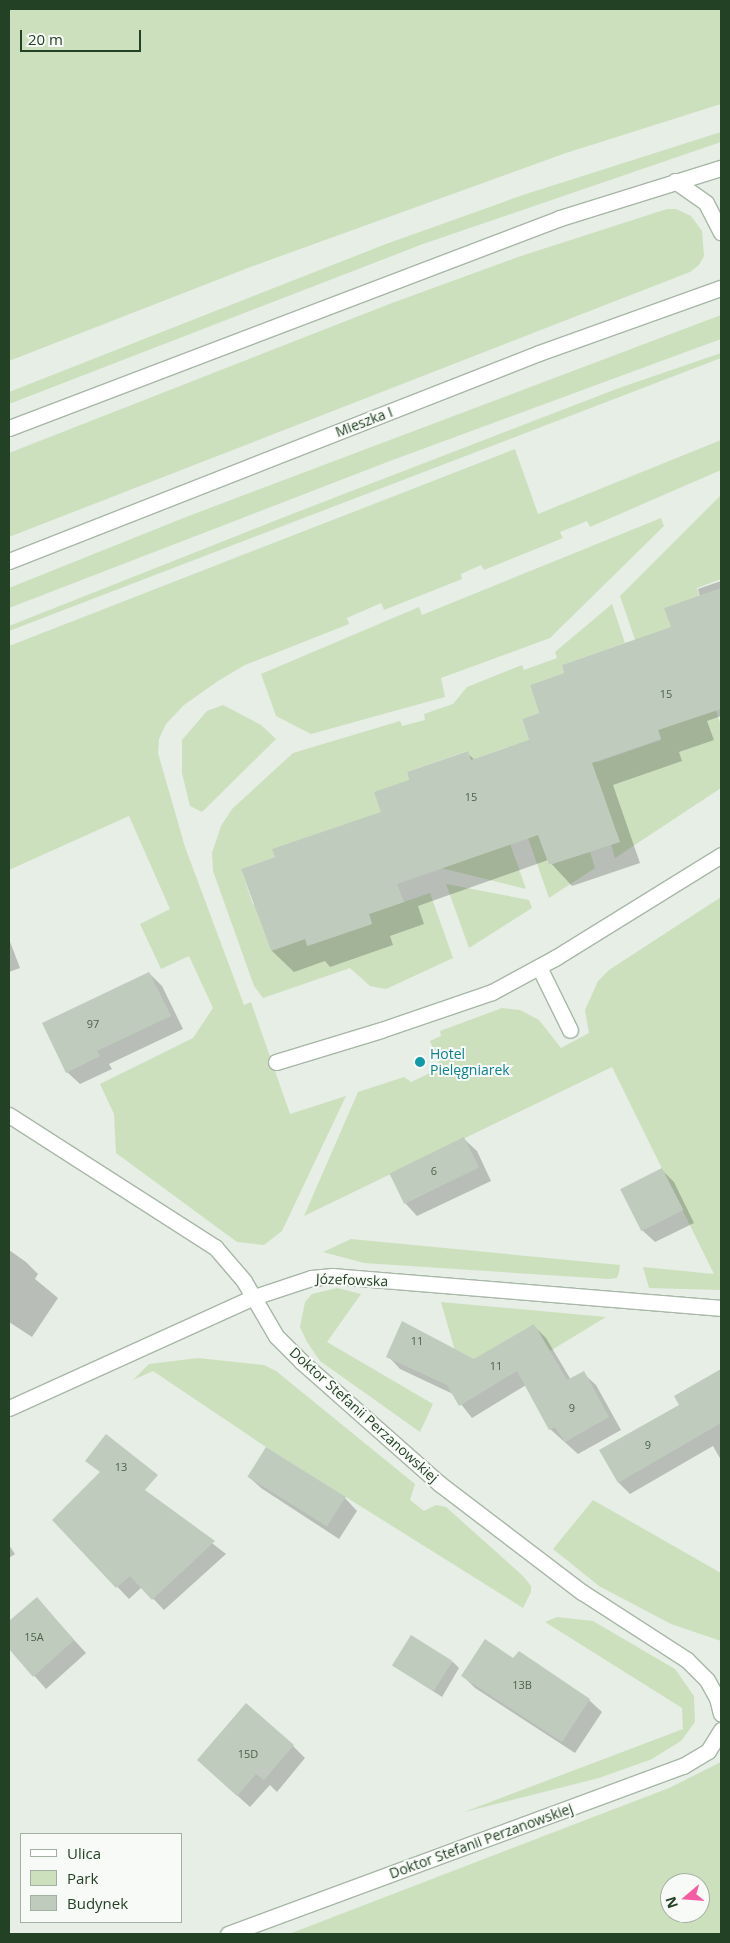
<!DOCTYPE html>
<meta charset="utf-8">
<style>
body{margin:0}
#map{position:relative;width:730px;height:1943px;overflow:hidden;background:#e6eee5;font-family:"Open Sans",sans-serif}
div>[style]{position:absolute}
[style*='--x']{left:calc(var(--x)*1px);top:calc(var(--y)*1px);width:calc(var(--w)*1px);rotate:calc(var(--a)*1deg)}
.green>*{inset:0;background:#cce0be}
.shadow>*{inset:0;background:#0003}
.building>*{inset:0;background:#bfccbd;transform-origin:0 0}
.roads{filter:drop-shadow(1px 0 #a8b7a7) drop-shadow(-1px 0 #a8b7a7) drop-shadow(0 1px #a8b7a7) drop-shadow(0 -1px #a8b7a7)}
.minor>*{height:15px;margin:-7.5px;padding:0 7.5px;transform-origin:7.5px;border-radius:7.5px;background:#fff}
.dots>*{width:14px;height:14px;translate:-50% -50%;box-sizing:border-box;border:2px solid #f7faf6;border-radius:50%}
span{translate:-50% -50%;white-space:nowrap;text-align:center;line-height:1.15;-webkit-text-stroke:4px #f7faf6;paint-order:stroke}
.number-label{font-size:11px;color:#4a644a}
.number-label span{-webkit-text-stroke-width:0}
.street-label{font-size:14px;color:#234124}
.culture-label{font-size:14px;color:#0d838f}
.left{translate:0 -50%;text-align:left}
.frame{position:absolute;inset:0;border:10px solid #234124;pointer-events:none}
.legend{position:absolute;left:20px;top:1833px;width:162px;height:90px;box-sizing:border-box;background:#f7faf6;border:1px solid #a2b0a2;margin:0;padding:6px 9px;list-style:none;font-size:15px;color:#234124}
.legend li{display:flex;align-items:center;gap:10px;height:25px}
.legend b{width:25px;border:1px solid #a2b0a2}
.north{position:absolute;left:660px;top:1873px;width:50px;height:50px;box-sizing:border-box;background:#f7faf6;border:1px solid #a2b0a2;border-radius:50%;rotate:252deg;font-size:14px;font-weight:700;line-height:20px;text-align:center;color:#234124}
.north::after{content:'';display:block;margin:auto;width:18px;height:22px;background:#f55ca1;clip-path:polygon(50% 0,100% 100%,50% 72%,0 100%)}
.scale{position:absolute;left:20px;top:30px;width:121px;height:22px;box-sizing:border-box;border:2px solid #234124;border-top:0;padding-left:6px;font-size:15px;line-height:18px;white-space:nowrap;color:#234124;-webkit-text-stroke:4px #f7faf6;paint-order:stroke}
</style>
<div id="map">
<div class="green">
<i style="clip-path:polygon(9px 9px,721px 9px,721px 104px,566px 153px,253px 266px,9px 361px)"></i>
<i style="clip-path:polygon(721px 132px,721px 142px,423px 244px,9px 404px,9px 392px,386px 244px,523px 195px)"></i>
<i style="clip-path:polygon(667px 209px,676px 209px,691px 216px,702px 231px,704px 256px,699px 265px,690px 272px,9px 537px,9px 453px,392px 303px,521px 256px)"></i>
<i style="clip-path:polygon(721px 315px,721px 339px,390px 461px,9px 608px,9px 588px,186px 517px)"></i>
<i style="clip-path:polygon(721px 353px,721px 358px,9px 631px,9px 626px,292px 514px,619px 388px)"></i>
<i style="clip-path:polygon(721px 440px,721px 470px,590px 527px,587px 521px,560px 532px,563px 538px,484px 570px,481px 565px,461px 574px,462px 579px,384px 610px,381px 603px,347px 618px,349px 624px,245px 665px,218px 681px,184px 705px,166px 724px,159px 739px,158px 753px,185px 847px,244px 1005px,251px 1002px,290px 1114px,346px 1096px,282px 1231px,264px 1245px,237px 1242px,116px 1153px,114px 1114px,100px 1084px,193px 1038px,213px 1008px,189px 956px,161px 969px,140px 924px,170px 909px,129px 816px,9px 870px,9px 646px,515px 449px,538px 514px)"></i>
<i style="clip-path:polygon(721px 495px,721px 579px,697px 588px,699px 596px,665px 608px,680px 654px,644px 666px,620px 596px)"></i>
<i style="clip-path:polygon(661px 518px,664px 526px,550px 638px,441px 678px,445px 697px,311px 734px,276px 716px,261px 674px,419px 607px,422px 615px)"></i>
<i style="clip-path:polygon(612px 604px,625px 643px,562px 665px,564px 673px,530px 685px,539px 713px,522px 719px,535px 758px,514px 766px,508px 747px,471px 760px,467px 751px,407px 772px,409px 780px,391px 839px,273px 850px,275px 857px,241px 869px,253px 905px,268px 900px,258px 915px,271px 951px,305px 939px,308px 946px,372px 924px,369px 914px,430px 893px,453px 958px,386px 989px,370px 986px,350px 968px,263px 998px,254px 986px,213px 871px,212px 853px,221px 826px,232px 809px,293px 753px,400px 721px,402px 726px,425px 720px,424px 714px,453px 704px,467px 687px,522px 665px,524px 670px,557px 658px,555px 652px)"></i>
<i style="clip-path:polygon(223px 705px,261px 725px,276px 739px,202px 812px,190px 806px,182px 773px,182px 740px,207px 711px)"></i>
<i style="clip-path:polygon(716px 710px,721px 726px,721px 788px,615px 858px,611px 844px,619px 841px,598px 779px,567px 789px,594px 755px,597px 762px,661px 740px,658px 730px)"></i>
<i style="clip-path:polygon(536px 828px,549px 865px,590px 852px,595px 868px,549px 898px,526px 832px)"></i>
<i style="clip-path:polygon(508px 838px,526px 889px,441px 868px)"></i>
<i style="clip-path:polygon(446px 884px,529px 900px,532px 908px,469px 948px)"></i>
<i style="clip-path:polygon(721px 897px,721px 1290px,649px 1288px,643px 1267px,714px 1274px,612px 1067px,304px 1216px,358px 1092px,404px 1077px,411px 1082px,441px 1068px,430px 1041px,441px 1036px,440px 1031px,502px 1008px,520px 1010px,539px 1020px,561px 1048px,589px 1033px,585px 1010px,598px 981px,609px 970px)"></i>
<i style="clip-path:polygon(351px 1239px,620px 1265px,619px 1272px,617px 1278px,609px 1279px,364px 1263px,323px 1252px)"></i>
<i style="clip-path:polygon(337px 1288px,361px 1294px,327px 1342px,433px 1404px,420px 1432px,320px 1361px,307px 1342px,300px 1327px,305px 1302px,312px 1294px)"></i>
<i style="clip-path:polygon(441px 1302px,606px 1317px,550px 1351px,534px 1324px,461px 1372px)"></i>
<i style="clip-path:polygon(198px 1358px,264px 1365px,276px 1371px,415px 1484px,410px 1500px,424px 1511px,436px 1505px,446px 1507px,523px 1576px,531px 1586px,531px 1592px,523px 1608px,266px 1447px,153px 1371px,133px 1380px,149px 1364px)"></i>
<i style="clip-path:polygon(593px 1500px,721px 1573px,721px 1641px,671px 1624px,599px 1586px,553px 1549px)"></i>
<i style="clip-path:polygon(557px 1617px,593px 1621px,675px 1669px,694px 1696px,695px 1722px,681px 1741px,652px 1759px,599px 1778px,464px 1812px,683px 1729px,682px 1708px,545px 1622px)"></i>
<i style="clip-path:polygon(evenodd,721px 1762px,721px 1934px,289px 1934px,669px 1788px,721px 1762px,670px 1883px,700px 1883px,700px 1913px,670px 1913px,670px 1883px)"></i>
</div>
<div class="shadow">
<i style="clip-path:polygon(721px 581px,721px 716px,707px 721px,714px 740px,679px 752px,682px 761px,613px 785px,640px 863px,572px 886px,548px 860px,418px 906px,424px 924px,390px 936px,393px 945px,330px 967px,325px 961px,294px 972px,272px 951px,276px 858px,383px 813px,411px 781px,467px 753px,475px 760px,530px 740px,541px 714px,566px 674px,673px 628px,700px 597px,698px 589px)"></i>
<i style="clip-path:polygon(9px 939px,20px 968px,9px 972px)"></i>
<i style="clip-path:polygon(149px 973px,162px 986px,183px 1029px,109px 1064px,112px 1069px,80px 1084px,67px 1072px)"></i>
<i style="clip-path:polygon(464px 1139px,477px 1151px,491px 1181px,417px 1216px,405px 1203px)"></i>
<i style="clip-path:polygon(661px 1169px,674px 1182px,694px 1223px,655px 1242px,642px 1230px,622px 1189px)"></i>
<i style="clip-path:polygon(9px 1250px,26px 1262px,38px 1274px,35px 1279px,58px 1298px,32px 1337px,9px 1322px)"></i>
<i style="clip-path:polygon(534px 1326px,546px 1338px,571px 1380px,583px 1373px,596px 1385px,621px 1430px,578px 1454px,550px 1429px,526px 1385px,472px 1418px,453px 1394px,400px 1369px,388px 1356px,474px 1361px)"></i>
<i style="clip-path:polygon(713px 1375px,721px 1384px,721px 1460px,713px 1446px,630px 1494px,619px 1483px,600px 1451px,681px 1406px)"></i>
<i style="clip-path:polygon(248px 1476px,345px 1498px,357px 1511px,339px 1539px,261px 1488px)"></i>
<i style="clip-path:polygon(154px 1498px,226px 1554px,164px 1610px,142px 1587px,129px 1599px,87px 1555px)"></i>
<i style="clip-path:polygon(9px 1545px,15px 1554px,9px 1558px)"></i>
<i style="clip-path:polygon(37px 1599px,86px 1653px,46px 1689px,9px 1647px,9px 1623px)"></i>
<i style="clip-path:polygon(514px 1660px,589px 1700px,602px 1712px,575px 1753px,475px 1688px,463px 1676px)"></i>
<i style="clip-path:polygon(453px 1662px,459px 1668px,442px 1697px,394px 1665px)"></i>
<i style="clip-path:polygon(293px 1746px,305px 1758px,277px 1792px,270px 1785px,250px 1807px,211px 1772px)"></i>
</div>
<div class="building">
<i style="clip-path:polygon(721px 588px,721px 709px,658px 730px,661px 739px,592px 763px,620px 842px,549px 865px,538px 835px,397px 884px,404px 902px,369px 914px,372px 924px,307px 946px,305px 939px,271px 951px,241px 869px,275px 857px,272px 849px,381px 812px,374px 792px,409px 780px,407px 772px,468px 751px,471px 760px,529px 740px,522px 719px,539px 713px,530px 685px,564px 673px,562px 665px,671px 627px,664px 608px)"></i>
<i style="clip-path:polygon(149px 972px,171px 1016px,97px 1051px,100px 1056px,66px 1073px,42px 1023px)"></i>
<i style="left:464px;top:1137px;width:34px;height:83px;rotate:64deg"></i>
<i style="left:662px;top:1168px;width:47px;height:47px;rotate:63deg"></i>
<i style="clip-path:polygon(402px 1321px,474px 1359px,534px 1324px,567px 1380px,584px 1371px,609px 1417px,565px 1442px,555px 1427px,549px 1430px,517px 1371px,459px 1406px,447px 1385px,386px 1357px)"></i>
<i style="clip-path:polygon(721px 1369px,721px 1423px,618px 1483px,599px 1450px,679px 1405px,674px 1396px)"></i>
<i style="clip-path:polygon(106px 1434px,158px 1475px,145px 1490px,215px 1541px,152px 1600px,130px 1576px,116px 1588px,52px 1520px,100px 1472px,85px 1461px)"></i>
<i style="left:266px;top:1447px;width:94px;height:35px;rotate:32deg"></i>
<i style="clip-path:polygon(37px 1597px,74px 1640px,33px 1677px,9px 1649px,9px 1621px)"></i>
<i style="left:411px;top:1635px;width:49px;height:36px;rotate:32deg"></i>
<i style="clip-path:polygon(485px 1639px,513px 1658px,519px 1651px,590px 1699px,562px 1742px,461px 1676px)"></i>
<i style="clip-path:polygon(246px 1703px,294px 1745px,264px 1780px,256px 1774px,237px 1796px,197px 1760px)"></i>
</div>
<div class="roads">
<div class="minor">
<i style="--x:675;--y:181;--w:38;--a:35"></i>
<i style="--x:706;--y:203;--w:33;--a:63"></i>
<i style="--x:9;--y:428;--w:590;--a:-20.86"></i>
<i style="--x:560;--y:218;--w:169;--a:-17.3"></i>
<i style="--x:9;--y:561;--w:569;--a:-21.43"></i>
<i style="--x:539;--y:353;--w:193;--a:-19.7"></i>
<i style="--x:539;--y:967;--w:70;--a:63.8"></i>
<i style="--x:276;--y:1062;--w:110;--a:-16.9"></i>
<i style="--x:381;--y:1030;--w:117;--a:-18.9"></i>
<i style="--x:492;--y:992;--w:72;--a:-28.4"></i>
<i style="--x:555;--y:958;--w:195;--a:-31.8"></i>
<i style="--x:9;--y:1115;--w:245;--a:32.7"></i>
<i style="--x:215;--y:1247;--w:45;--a:49.5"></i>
<i style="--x:244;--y:1281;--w:64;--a:59.8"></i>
<i style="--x:276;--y:1336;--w:37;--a:45"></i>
<i style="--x:302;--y:1362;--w:184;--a:41.5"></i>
<i style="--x:440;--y:1484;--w:178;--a:37.3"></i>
<i style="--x:582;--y:1592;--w:125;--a:32.9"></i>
<i style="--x:687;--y:1660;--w:28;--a:45"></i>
<i style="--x:707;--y:1680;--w:21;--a:61"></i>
<i style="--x:717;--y:1698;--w:16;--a:76"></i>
<i style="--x:9;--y:1408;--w:269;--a:-24.4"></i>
<i style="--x:254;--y:1297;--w:60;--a:-18.4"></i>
<i style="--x:311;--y:1278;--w:22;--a:-5"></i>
<i style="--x:333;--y:1276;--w:389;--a:4.7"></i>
<i style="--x:228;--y:1934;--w:485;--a:-20.3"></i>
<i style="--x:683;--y:1766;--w:29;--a:-31"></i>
<i style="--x:708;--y:1751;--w:25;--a:-58"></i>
</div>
</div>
<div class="dots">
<i style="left:420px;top:1062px;background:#0f9aa8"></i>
</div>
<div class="number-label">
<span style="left:666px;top:694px">15</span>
<span style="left:471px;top:797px">15</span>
<span style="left:93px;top:1024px">97</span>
<span style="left:434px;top:1171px">6</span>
<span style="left:417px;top:1341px">11</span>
<span style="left:496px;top:1366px">11</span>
<span style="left:572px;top:1408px">9</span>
<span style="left:648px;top:1445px">9</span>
<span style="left:121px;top:1467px">13</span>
<span style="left:34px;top:1637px">15A</span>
<span style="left:522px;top:1685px">13B</span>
<span style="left:248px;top:1754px">15D</span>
</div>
<div class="street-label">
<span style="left:364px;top:422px;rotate:-21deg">Mieszka I</span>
<span style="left:352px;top:1280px;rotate:2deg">Józefowska</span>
<span style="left:364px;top:1415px;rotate:42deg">Doktor Stefanii Perzanowskiej</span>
<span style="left:481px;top:1841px;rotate:-20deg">Doktor Stefanii Perzanowskiej</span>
</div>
<div class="culture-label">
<span class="left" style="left:430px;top:1062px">Hotel<br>Pielęgniarek</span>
</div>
<div class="frame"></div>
<ul class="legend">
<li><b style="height:6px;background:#fff"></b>Ulica</li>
<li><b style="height:14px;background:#cce0be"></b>Park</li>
<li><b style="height:14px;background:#bfccbd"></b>Budynek</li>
</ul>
<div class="north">N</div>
<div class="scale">20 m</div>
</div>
